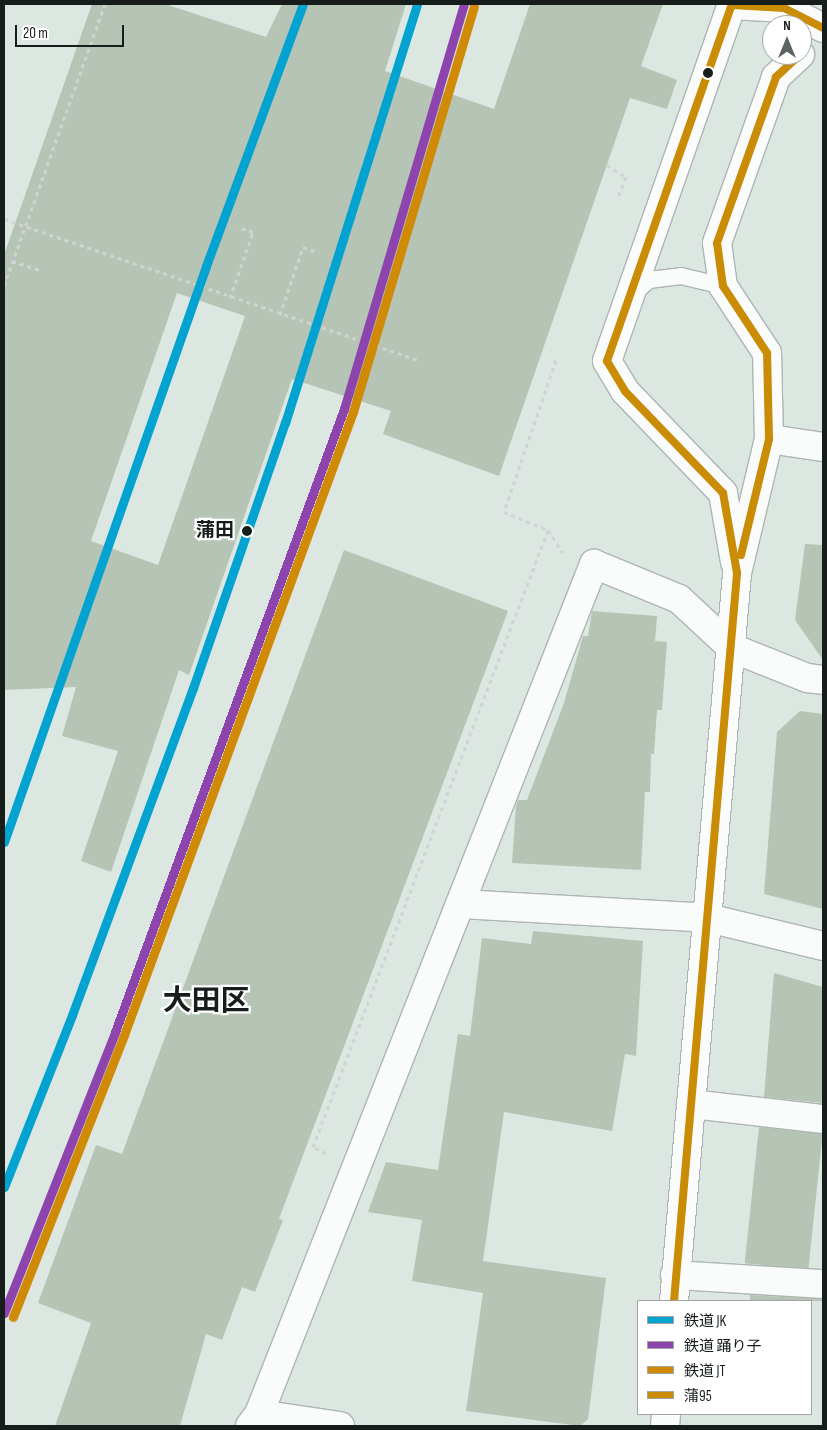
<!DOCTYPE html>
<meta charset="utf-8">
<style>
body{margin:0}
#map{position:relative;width:827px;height:1430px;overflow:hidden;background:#dce7e2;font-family:"Sofia Sans Condensed","Noto Sans JP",sans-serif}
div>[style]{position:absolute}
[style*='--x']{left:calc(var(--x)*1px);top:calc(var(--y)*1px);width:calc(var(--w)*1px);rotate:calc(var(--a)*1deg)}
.building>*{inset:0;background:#b6c4b5;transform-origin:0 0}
.path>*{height:3px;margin-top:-1.5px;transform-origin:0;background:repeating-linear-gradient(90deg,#d0d3d2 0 4px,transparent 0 8px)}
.roads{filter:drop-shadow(1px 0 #adb5b2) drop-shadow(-1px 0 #adb5b2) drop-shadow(0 1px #adb5b2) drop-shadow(0 -1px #adb5b2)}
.service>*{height:16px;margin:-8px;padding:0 8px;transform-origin:8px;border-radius:8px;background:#fafbfb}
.minor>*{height:28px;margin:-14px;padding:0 14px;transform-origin:14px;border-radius:14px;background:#fafbfb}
.tertiary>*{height:28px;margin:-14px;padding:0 14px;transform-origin:14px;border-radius:14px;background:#fafbfb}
.bus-1>*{height:8px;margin:-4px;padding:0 4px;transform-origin:4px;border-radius:4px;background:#ca8b05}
.rail-1>*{height:9px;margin:-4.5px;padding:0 4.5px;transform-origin:4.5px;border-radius:4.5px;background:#02a3d1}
.rail-2>*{height:9px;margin:-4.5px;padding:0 4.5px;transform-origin:4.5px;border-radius:4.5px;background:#8e44ad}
.rail-3>*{height:9px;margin:-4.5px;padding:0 4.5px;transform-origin:4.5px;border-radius:4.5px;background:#d08a05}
.dots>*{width:14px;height:14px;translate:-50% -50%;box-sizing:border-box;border:2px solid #fff;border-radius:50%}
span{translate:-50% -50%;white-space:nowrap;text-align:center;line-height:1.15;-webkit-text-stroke:4.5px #fff;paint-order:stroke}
.stop-label{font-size:19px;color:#161d1a;font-weight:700}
.right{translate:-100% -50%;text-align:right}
.town-label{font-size:29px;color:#161d1a;font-weight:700}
.frame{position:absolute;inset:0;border:5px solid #161d1a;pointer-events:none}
.legend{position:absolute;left:637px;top:1300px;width:175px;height:115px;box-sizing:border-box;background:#fff;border:1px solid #a2a5a3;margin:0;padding:6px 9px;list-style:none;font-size:15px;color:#161d1a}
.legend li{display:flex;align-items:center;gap:10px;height:25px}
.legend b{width:25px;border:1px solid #a2a5a3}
.north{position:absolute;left:762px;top:15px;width:50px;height:50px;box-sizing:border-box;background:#fff;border:1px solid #a2a5a3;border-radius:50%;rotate:0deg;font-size:14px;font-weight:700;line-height:20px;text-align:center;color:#161d1a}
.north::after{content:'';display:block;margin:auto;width:18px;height:22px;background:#5b6460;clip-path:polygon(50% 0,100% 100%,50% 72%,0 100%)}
.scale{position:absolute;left:15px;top:25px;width:109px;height:22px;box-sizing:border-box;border:2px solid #161d1a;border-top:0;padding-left:6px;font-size:15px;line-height:18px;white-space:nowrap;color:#161d1a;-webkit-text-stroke:4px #fff;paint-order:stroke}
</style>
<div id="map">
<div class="building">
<i style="clip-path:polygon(evenodd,92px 4px,165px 4px,266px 37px,282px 4px,406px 4px,385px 71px,494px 109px,530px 4px,663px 4px,641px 66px,677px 80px,667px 109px,630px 98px,499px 476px,383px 434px,391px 411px,292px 379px,189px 675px,179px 670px,111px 872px,81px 861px,118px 751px,62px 736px,76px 687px,4px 690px,4px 255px,92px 4px,177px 293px,245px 316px,158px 565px,91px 541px,177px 293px)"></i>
<i style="clip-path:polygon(805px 544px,823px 545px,823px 660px,795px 620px)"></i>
<i style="clip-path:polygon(344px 550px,508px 611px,279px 1219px,283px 1220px,255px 1292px,242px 1287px,222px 1340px,206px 1334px,180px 1426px,55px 1426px,91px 1323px,38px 1303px,96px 1145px,122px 1154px)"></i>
<i style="clip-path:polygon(592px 611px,657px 616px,655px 641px,667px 642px,662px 710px,657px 710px,654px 754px,651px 754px,650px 792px,645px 792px,641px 870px,512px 863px,516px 806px,518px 800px,527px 800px,564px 703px,583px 636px,588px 636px)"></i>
<i style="clip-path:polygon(800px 711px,823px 714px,823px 909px,764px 894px,777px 732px)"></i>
<i style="clip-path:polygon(533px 931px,643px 941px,636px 1056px,625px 1054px,612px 1131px,504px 1112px,483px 1261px,606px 1278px,588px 1419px,580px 1426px,466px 1411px,483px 1293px,412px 1281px,422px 1220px,368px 1212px,386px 1162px,438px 1170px,458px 1034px,470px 1036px,482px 938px,531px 944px)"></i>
<i style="clip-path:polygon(774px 973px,823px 987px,823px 1103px,764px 1097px)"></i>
<i style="left:759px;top:1127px;width:64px;height:137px;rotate:6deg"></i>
<i style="clip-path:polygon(750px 1295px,823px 1299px,823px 1301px,750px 1301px)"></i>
</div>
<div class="path">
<i style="--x:607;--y:165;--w:22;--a:32"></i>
<i style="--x:626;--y:177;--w:22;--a:111"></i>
<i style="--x:4;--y:219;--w:437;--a:18.8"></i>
<i style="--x:12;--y:261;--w:28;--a:18"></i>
<i style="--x:4;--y:286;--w:300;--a:-70.3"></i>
<i style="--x:230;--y:298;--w:70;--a:-70.8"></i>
<i style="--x:253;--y:232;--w:16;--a:-162"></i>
<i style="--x:280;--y:315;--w:72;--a:-71.3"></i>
<i style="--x:303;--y:247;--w:15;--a:20"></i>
<i style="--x:556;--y:360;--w:161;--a:108.9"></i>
<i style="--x:504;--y:512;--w:48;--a:22.2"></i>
<i style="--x:548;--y:530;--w:27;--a:57"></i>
<i style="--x:326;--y:1153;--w:14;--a:-155"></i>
<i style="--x:313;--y:1147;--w:660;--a:-69.15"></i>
</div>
<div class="roads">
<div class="service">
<i style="--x:633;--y:294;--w:21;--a:-41"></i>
<i style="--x:649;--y:280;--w:32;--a:-7"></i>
<i style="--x:681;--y:276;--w:43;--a:13.4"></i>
</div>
<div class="minor">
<i style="--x:769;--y:439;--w:55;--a:8.4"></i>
<i style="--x:691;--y:1104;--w:133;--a:6.5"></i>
<i style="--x:675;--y:1275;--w:148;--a:3.5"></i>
<i style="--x:250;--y:1426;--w:15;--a:-53"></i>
<i style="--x:259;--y:1414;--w:914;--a:-68.49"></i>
<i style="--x:594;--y:564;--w:92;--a:22.4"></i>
<i style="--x:679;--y:599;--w:72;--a:42.8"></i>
</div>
<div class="tertiary">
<i style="--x:735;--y:562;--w:70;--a:-99.9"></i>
<i style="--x:723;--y:493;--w:141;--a:-133.9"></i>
<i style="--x:625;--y:391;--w:35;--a:-121"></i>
<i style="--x:607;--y:361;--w:377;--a:-70.7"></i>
<i style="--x:732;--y:5;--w:52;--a:3.3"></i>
<i style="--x:784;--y:8;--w:44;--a:27.1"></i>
<i style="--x:732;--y:648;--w:81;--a:21.8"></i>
<i style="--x:807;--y:678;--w:16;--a:7"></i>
<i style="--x:460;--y:904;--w:248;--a:3.2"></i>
<i style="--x:708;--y:918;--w:118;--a:13.7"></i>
<i style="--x:674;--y:1301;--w:731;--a:-85.05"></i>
<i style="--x:737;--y:573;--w:138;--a:-76.6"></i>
<i style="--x:769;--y:439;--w:86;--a:-91.3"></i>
<i style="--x:767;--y:353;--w:80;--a:-123.3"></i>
<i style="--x:723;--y:286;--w:43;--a:-97.9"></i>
<i style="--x:717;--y:243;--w:176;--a:-70.4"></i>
<i style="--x:776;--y:77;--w:33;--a:-43"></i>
<i style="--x:259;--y:1414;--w:82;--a:8.4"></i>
<i style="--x:665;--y:1426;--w:12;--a:-85"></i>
</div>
</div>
<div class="bus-1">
<i style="--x:741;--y:555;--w:119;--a:-76.4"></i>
<i style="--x:769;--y:439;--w:86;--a:-91.3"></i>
<i style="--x:767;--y:353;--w:80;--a:-123.3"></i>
<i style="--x:723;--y:286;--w:43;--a:-97.9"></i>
<i style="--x:717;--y:243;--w:176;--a:-70.4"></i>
<i style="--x:776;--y:77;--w:33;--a:-43"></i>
<i style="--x:674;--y:1301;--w:731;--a:-85.05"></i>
<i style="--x:737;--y:573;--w:81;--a:-99.9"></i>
<i style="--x:723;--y:493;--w:141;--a:-133.9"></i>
<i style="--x:625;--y:391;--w:35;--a:-121"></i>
<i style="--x:607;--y:361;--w:377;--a:-70.7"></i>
<i style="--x:732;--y:5;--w:52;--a:3.3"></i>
<i style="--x:784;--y:8;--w:44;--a:27.1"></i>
</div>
<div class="rail-1">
<i style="--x:4;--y:842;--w:610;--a:-70.67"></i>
<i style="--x:206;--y:266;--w:279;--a:-69.7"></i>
<i style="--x:4;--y:1187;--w:185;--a:-68.4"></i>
<i style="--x:72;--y:1015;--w:349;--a:-69.7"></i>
<i style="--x:193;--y:688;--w:281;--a:-70.9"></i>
<i style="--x:285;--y:423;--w:439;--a:-72.5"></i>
</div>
<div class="rail-2">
<i style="--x:4;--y:1313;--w:302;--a:-68.4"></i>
<i style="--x:115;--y:1032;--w:664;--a:-69.82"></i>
<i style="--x:344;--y:409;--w:422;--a:-73.5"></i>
</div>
<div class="rail-3">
<i style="--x:13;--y:1317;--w:303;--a:-68.5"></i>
<i style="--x:124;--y:1035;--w:664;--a:-69.82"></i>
<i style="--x:353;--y:412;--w:423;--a:-73.4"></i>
</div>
<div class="dots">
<i style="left:708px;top:73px;background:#161d1a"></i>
<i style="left:247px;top:531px;background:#161d1a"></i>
</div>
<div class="stop-label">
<span class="right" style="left:234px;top:531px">蒲田</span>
</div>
<div class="town-label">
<span style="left:206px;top:1002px">大田区</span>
</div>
<div class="frame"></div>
<ul class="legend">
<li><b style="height:6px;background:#02a3d1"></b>鉄道 JK</li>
<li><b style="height:6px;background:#8e44ad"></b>鉄道 踊り子</li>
<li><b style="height:6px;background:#d08a05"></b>鉄道 JT</li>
<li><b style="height:6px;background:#ca8b05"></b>蒲95</li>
</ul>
<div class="north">N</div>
<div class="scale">20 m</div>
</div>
